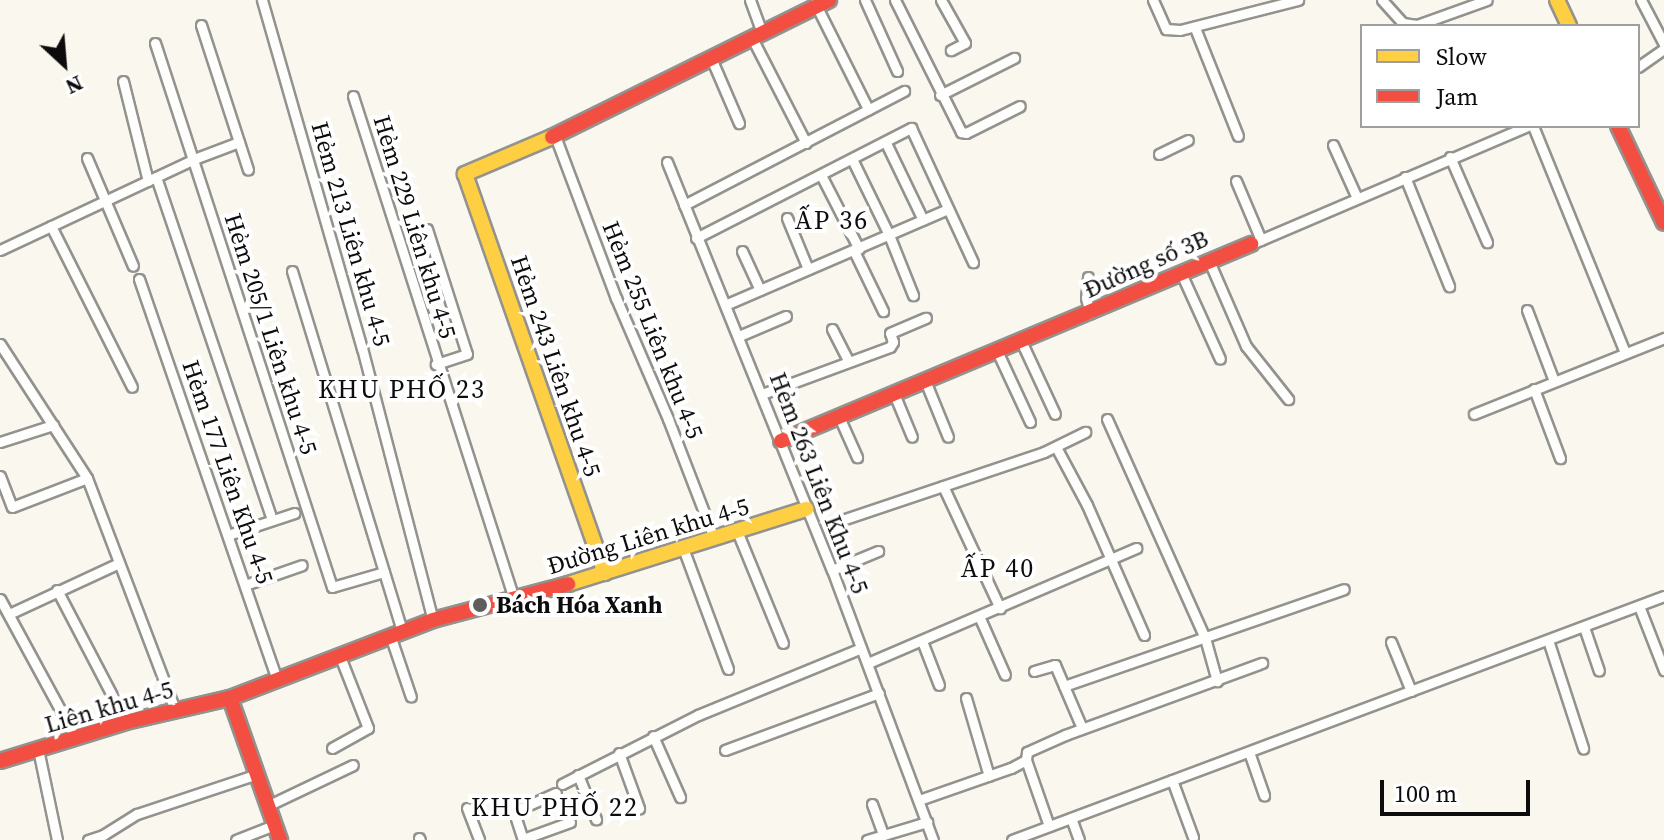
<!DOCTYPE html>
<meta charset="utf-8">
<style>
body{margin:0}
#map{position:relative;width:1664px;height:840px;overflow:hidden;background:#faf7ef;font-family:"Source Serif 4",serif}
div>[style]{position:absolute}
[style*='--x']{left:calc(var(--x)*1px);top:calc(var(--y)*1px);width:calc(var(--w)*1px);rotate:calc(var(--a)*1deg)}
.roads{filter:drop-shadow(2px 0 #93928e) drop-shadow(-2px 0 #93928e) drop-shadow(0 2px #93928e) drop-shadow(0 -2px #93928e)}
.street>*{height:9px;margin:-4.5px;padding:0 4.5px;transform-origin:4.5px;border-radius:4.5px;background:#fefefd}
.slow>*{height:14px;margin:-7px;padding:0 7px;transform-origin:7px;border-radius:7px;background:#ffcf43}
.jam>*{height:14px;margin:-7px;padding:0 7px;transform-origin:7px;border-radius:7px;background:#f24e42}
.dots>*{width:22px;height:22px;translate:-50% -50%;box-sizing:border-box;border:4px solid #fff;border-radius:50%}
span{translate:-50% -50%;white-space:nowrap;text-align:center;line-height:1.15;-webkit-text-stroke:8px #fff;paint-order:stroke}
.street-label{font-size:24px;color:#0c0c0c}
.poi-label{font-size:24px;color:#0c0c0c;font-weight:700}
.left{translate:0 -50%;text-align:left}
.neighbourhood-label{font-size:26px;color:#0c0c0c;letter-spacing:2px}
.legend{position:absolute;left:1360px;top:24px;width:280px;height:104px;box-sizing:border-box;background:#fff;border:2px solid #9e9e9e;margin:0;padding:10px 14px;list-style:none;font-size:24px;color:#0c0c0c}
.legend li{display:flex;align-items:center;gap:16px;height:40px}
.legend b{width:40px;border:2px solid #9e9e9e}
.north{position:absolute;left:24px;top:24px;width:80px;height:80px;-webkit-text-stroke:6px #fff;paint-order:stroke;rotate:154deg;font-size:22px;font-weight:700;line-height:32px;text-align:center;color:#0c0c0c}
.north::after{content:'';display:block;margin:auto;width:28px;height:36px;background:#0c0c0c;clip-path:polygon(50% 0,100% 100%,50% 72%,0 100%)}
.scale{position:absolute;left:1380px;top:780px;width:150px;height:36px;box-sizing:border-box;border:4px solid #0c0c0c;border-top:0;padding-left:10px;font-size:24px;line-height:28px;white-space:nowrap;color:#0c0c0c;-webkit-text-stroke:6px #fff;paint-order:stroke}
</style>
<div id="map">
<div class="roads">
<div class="street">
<i style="--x:262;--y:0;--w:362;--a:74"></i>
<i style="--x:362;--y:348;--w:281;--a:75.4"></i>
<i style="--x:750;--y:0;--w:35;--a:70"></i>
<i style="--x:865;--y:0;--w:78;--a:65.7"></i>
<i style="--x:895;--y:0;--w:148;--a:63.4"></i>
<i style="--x:961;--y:132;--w:5;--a:11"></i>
<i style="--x:966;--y:133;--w:60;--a:-26.6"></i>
<i style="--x:941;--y:0;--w:49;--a:60.8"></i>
<i style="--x:965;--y:43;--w:16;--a:153"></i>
<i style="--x:1153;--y:0;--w:32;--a:66"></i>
<i style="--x:1166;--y:29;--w:14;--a:4"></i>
<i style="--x:1180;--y:30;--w:122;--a:-14.3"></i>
<i style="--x:1382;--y:0;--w:31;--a:48"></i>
<i style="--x:1403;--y:23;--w:14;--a:8"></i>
<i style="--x:1417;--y:25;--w:74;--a:-19.7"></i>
<i style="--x:1641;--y:0;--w:50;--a:62.4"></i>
<i style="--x:815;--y:3;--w:119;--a:63.4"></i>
<i style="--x:201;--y:25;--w:152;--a:72"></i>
<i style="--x:1195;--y:28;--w:116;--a:68.3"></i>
<i style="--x:752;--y:38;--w:118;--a:62.8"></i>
<i style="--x:155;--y:43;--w:572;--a:71.98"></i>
<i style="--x:332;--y:587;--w:54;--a:-16.1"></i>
<i style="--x:711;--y:58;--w:71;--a:66.7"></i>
<i style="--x:1638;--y:67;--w:32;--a:-35"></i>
<i style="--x:123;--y:81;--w:103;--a:76"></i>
<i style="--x:940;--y:95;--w:83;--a:-26.6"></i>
<i style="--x:353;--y:96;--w:528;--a:72.25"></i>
<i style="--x:1533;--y:126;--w:245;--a:67.9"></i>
<i style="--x:555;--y:136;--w:173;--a:69.4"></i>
<i style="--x:616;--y:298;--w:132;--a:66.7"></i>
<i style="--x:668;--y:419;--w:128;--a:68.9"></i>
<i style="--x:886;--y:143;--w:85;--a:64.3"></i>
<i style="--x:1333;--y:145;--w:58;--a:65.6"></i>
<i style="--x:1159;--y:154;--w:32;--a:-26"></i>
<i style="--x:1450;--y:157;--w:93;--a:66.5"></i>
<i style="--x:87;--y:158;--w:117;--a:66.9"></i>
<i style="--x:852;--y:159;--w:85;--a:64"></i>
<i style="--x:889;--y:235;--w:65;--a:68.2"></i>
<i style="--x:667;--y:162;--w:440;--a:68"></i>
<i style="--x:832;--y:570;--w:288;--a:69.5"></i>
<i style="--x:821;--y:175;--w:83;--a:62.8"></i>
<i style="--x:156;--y:177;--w:362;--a:71.3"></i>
<i style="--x:1405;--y:177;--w:118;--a:68"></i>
<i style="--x:1236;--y:181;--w:64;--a:67"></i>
<i style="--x:684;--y:205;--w:248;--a:-27.4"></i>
<i style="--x:787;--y:218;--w:55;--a:67.6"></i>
<i style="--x:51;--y:226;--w:180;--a:63.3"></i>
<i style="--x:427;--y:229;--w:131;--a:72.3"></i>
<i style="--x:467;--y:354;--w:33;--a:162"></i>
<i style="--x:696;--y:238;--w:242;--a:-27.1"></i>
<i style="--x:911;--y:128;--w:148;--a:65.2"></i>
<i style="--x:1251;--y:244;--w:301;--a:-23.1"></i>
<i style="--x:0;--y:250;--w:214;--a:-25.1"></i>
<i style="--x:194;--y:159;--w:48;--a:-20.7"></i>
<i style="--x:742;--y:251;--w:43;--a:65.2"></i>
<i style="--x:854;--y:251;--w:67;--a:64.2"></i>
<i style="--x:1209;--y:261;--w:93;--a:66.5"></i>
<i style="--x:1246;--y:346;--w:68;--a:51.6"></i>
<i style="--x:292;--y:271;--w:376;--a:73"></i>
<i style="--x:1181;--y:273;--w:94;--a:65.6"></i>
<i style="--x:1088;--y:277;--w:21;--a:95"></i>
<i style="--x:1086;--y:298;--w:16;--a:75"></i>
<i style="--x:139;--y:279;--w:422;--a:71"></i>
<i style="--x:725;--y:305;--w:243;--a:-23.3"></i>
<i style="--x:1527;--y:310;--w:76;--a:69.2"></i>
<i style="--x:832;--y:329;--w:36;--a:63"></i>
<i style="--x:739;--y:336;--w:51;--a:-23.1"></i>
<i style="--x:1022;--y:343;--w:78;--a:65.1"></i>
<i style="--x:0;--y:344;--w:160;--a:57"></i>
<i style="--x:87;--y:478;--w:248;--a:69.2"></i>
<i style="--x:998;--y:353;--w:76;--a:65.1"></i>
<i style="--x:926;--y:383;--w:58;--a:67.8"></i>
<i style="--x:1534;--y:389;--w:74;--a:69.4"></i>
<i style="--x:762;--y:394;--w:136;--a:-20.2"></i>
<i style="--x:890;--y:347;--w:6;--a:-59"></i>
<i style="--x:893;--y:342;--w:9;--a:-108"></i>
<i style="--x:890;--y:333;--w:39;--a:-23"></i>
<i style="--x:895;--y:396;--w:44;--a:67.5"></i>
<i style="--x:1474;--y:414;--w:205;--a:-21.8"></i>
<i style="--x:840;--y:419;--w:42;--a:65.9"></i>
<i style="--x:1107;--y:419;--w:240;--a:65.9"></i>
<i style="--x:1205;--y:638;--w:45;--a:74.4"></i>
<i style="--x:0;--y:442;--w:56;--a:-17.8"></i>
<i style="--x:1056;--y:447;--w:66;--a:61.9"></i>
<i style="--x:1087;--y:505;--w:142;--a:66.3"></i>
<i style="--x:0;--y:476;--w:33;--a:69"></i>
<i style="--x:12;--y:507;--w:80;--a:-21.1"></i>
<i style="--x:943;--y:486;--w:135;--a:65"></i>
<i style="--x:836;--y:522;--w:219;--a:-18.6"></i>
<i style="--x:1044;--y:452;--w:46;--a:-26"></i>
<i style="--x:737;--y:531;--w:121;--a:67.7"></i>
<i style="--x:228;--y:535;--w:70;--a:-18.4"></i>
<i style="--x:683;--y:548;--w:129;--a:69.6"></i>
<i style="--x:832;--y:570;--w:50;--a:-22.4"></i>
<i style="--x:245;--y:585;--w:60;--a:-19.3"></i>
<i style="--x:57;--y:590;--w:149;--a:62.4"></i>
<i style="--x:0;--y:599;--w:157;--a:61.5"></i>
<i style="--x:1639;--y:606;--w:69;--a:68.7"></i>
<i style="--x:9;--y:614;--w:121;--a:-24.9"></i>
<i style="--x:979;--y:616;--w:64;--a:66.2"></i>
<i style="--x:1584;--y:627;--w:46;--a:71.2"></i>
<i style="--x:390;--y:635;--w:65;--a:71.3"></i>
<i style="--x:1548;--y:640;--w:114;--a:72"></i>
<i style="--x:922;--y:641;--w:47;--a:68.9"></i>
<i style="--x:1391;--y:642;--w:53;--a:67.8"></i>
<i style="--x:868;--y:663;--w:292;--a:-23.2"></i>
<i style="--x:1034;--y:671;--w:22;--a:-16"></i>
<i style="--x:1055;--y:665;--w:69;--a:66.8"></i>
<i style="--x:1064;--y:686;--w:296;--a:-19.1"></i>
<i style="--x:966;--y:698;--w:81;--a:73.6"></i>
<i style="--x:653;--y:736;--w:67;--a:66.1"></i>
<i style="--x:332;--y:748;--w:41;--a:-29.1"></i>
<i style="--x:368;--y:728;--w:79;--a:-111.4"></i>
<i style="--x:38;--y:749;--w:93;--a:78.2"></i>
<i style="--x:725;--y:750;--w:164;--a:-20.3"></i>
<i style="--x:1249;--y:752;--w:46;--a:70.8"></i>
<i style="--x:619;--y:753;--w:59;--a:70"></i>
<i style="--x:1026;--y:760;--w:70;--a:70.8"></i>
<i style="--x:578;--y:775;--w:48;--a:67.8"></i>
<i style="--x:1172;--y:780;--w:61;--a:69.8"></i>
<i style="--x:562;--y:784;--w:153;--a:-26.9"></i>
<i style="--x:698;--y:715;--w:176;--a:-22.3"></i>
<i style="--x:919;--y:800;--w:97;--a:-19.2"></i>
<i style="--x:1011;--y:768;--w:17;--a:-28"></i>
<i style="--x:1026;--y:760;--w:8;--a:-83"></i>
<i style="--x:1027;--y:752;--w:42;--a:-24.1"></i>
<i style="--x:1065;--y:735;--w:210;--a:-20.1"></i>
<i style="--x:872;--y:804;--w:33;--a:70"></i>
<i style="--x:267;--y:806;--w:95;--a:-25.5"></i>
<i style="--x:467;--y:808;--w:34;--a:69"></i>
<i style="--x:1071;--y:818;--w:23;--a:70"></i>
<i style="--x:419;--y:838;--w:2;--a:63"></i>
<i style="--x:523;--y:839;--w:50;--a:-19.9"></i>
<i style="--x:88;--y:840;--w:16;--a:-18"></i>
<i style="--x:103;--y:835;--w:40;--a:-32"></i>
<i style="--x:137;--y:814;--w:126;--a:-18.4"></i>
<i style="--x:236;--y:840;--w:41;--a:-21.5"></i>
<i style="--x:523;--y:840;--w:23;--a:-108"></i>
<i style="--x:516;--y:818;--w:12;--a:-59"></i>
<i style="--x:522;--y:808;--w:37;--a:-24"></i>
<i style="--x:867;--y:840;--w:63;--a:-16.7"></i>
<i style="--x:1012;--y:840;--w:696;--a:-20.52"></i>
</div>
<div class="slow">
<i style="--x:1557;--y:0;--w:29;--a:65"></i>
<i style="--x:552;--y:137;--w:95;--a:157"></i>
<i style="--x:465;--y:174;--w:423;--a:70.7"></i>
<i style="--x:568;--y:584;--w:250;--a:-17.5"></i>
</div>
<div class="jam">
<i style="--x:1618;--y:126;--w:107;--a:64.6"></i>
<i style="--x:552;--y:137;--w:309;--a:-26.3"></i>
<i style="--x:781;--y:441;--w:510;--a:-22.74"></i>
<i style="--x:230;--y:698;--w:151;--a:70.6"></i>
<i style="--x:0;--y:761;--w:132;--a:-17.2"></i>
<i style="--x:126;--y:722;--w:107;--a:-13"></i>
<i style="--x:230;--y:698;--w:217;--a:-21"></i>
<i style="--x:433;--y:620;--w:140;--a:-14.9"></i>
</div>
</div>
<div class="dots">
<i style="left:480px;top:605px;background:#5f5e5b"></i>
</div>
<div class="street-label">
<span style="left:415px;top:227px;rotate:73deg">Hẻm 229 Liên khu 4-5</span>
<span style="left:351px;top:234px;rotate:74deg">Hẻm 213 Liên khu 4-5</span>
<span style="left:1146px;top:264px;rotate:-24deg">Đường số 3B</span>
<span style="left:653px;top:330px;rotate:68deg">Hẻm 255 Liên khu 4-5</span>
<span style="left:271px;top:334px;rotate:72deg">Hẻm 205/1 Liên khu 4-5</span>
<span style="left:556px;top:366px;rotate:71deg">Hẻm 243 Liên khu 4-5</span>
<span style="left:228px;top:472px;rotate:71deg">Hẻm 177 Liên Khu 4-5</span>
<span style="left:819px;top:483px;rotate:69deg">Hẻm 263 Liên Khu 4-5</span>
<span style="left:648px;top:536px;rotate:-17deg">Đường Liên khu 4-5</span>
<span style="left:109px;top:707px;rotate:-16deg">Liên khu 4-5</span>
</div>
<div class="poi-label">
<span class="left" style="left:496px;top:605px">Bách Hóa Xanh</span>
</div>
<div class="neighbourhood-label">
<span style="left:832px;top:221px">ẤP 36</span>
<span style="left:402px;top:390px">KHU PHỐ 23</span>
<span style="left:998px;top:569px">ẤP 40</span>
<span style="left:555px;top:808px">KHU PHỐ 22</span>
</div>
<ul class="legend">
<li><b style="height:10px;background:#ffcf43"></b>Slow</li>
<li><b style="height:10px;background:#f24e42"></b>Jam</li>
</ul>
<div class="north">N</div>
<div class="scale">100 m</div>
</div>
